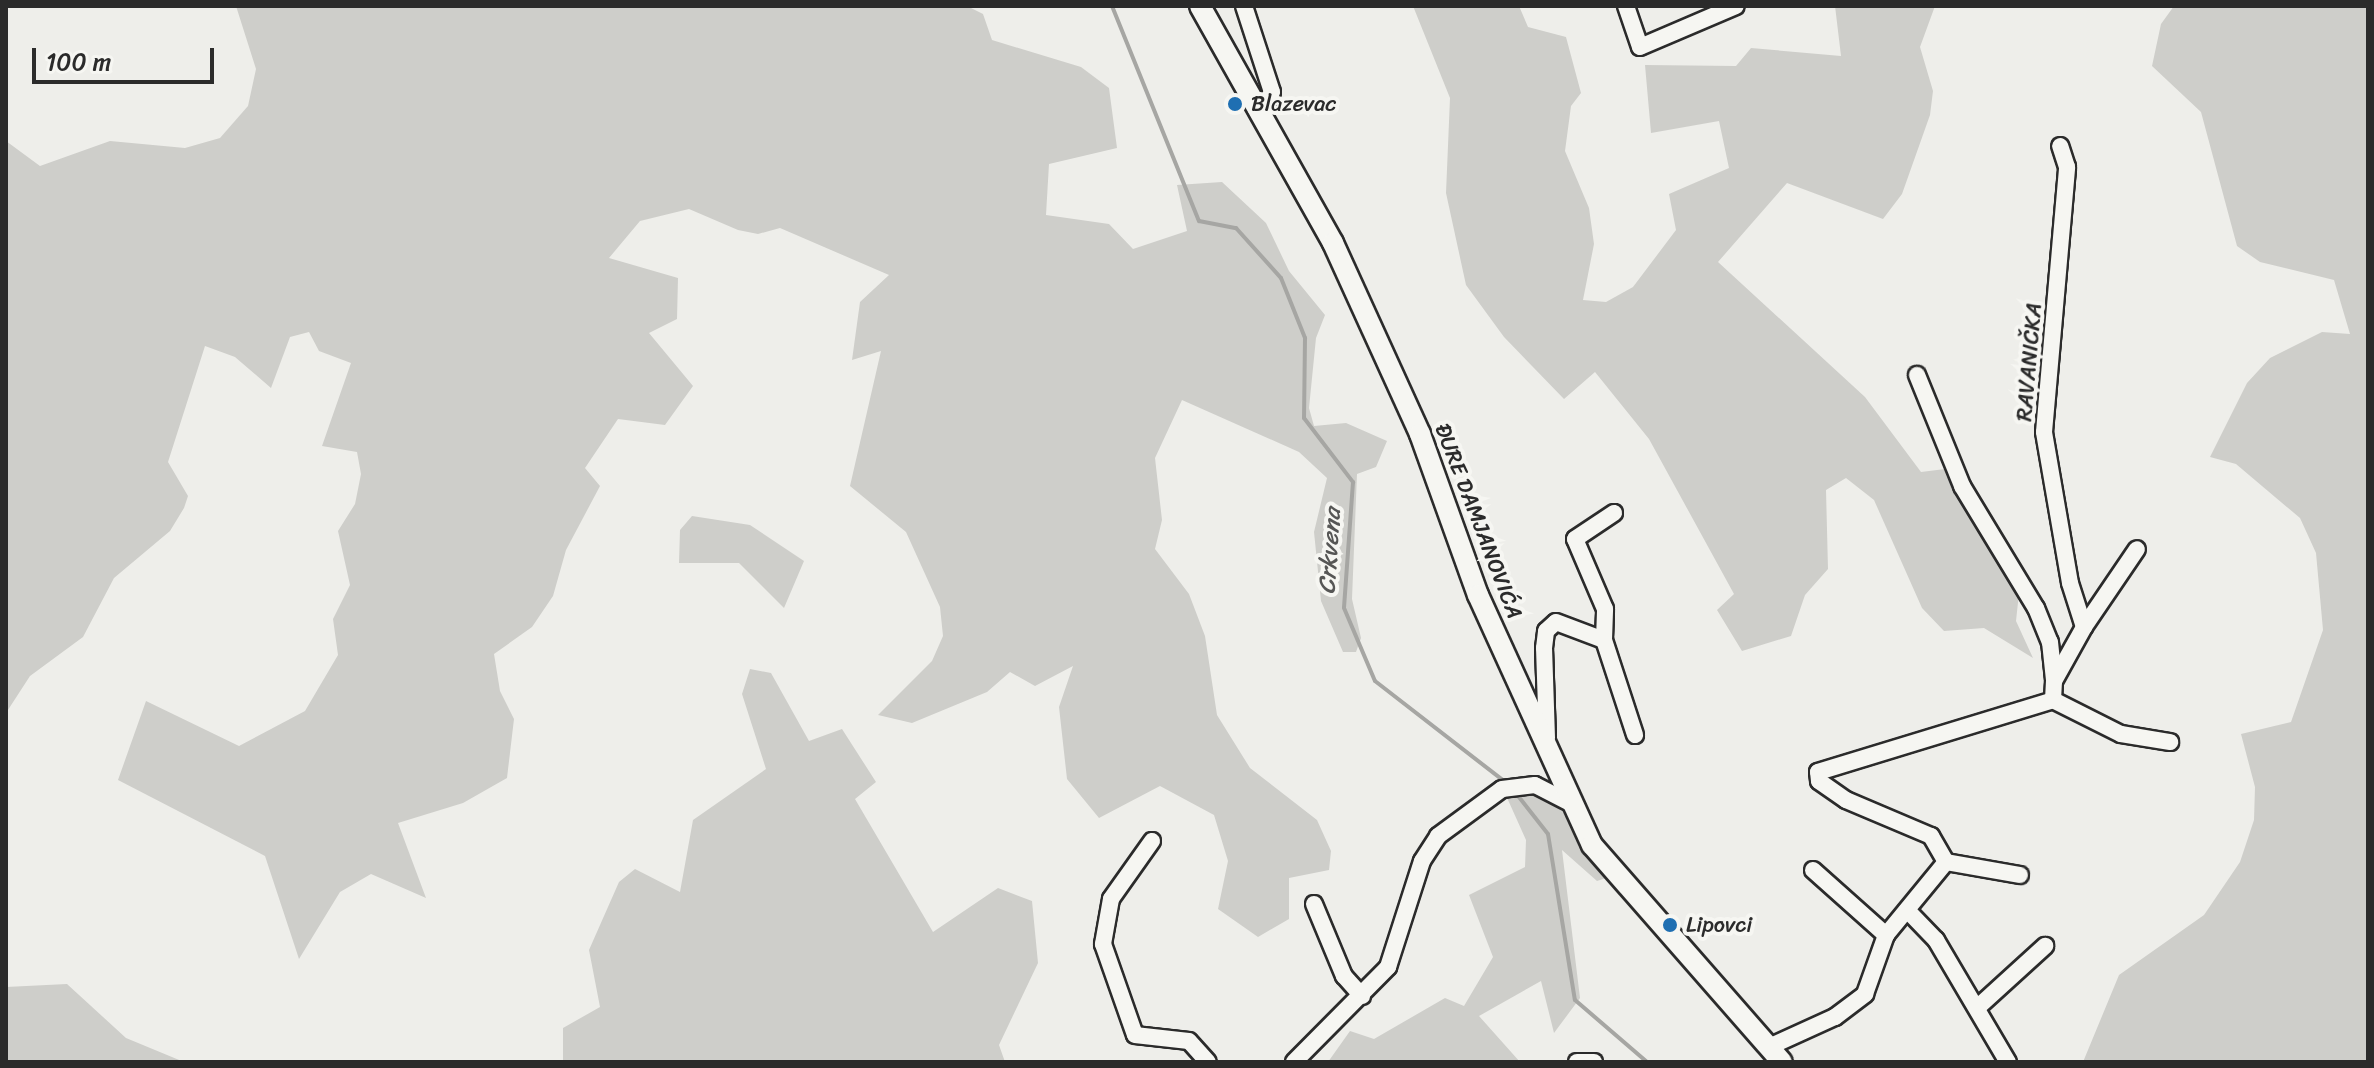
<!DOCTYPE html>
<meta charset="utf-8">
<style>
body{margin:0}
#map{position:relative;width:2374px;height:1068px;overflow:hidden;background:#eeeeea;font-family:Sriracha,sans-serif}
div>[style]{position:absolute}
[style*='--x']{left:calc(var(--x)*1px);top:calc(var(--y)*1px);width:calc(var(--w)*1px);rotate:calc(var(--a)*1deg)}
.green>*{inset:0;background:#cececa}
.stream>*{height:4px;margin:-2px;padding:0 2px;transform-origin:2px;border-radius:2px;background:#a6a6a3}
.roads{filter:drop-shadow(2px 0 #2b2b2b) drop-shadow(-2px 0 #2b2b2b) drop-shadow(0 2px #2b2b2b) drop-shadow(0 -2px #2b2b2b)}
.minor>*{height:16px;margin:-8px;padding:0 8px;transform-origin:8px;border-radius:8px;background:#f6f6f2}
.major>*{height:20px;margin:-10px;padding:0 10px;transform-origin:10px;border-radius:10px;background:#f6f6f2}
.dots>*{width:22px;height:22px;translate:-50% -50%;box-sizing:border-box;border:4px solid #f6f6f2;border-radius:50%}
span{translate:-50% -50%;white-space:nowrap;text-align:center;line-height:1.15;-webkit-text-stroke:8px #f6f6f2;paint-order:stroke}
.poi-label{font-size:22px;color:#2b2b2b}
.left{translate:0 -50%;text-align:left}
.street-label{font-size:22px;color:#2b2b2b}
.water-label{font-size:24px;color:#565655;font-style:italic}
.frame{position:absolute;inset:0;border:8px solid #2b2b2b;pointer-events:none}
.scale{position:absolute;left:32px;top:48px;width:182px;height:36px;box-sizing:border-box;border:4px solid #2b2b2b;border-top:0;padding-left:10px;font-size:24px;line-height:28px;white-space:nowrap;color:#2b2b2b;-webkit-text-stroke:6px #f6f6f2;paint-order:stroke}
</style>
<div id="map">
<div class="green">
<i style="clip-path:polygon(236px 6px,967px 6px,983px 14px,992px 40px,1081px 67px,1109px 88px,1117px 148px,1049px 164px,1046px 215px,1109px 224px,1133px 249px,1187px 231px,1177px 185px,1222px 182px,1266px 223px,1289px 271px,1325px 315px,1316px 338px,1309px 408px,1314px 426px,1346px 423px,1387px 441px,1376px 467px,1357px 474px,1352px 599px,1361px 638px,1356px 652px,1343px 652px,1321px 601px,1314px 532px,1327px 478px,1299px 452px,1182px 400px,1155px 458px,1162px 520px,1155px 549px,1189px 594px,1205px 636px,1217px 715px,1250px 768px,1317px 820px,1331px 851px,1329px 870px,1289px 878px,1289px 919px,1258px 937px,1218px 909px,1228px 861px,1214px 815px,1160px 786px,1099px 818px,1067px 779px,1059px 707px,1073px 666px,1035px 686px,1010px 672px,987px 692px,912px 723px,878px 715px,932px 661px,943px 636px,940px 607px,906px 532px,850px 486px,881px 351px,852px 360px,860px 302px,889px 275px,780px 228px,758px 234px,738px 230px,689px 209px,640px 221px,609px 258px,678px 278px,677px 319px,649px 333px,693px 386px,665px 425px,618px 419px,585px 468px,600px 486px,566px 550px,553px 596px,532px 627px,494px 654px,500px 691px,514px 719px,507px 778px,463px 803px,398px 823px,426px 898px,371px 874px,340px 892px,299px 959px,265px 856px,118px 780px,146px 701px,239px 746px,305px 711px,338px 655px,333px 619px,350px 585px,338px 531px,355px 504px,361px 474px,357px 452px,322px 446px,351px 363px,319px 351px,309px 332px,290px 337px,271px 388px,235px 357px,205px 346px,168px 462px,188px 496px,184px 508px,170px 531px,114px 578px,83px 637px,30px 676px,6px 713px,6px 141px,40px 166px,110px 141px,185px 148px,220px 138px,248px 106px,256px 69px)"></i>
<i style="clip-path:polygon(1413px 6px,1519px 6px,1528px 27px,1566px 37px,1581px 93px,1571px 106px,1565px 151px,1589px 208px,1594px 244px,1583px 300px,1606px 302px,1633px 287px,1676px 230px,1669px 194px,1729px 168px,1719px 121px,1651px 133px,1645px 65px,1736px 66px,1751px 48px,1841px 56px,1835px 6px,1935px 6px,1920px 47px,1933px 91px,1930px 115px,1902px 194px,1883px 219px,1787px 183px,1718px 262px,1865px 397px,1921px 472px,1945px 469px,2019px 593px,2016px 621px,2033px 658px,1984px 628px,1944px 631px,1922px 608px,1874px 500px,1846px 478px,1826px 490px,1828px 569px,1805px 595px,1791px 636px,1742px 651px,1717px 610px,1734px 594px,1649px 439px,1595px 372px,1564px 399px,1504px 337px,1466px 285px,1446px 193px,1450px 98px)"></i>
<i style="clip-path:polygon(2174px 6px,2368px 6px,2368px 1062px,2083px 1062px,2119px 975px,2204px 915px,2240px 862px,2254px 820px,2255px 787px,2241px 734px,2291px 722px,2323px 630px,2316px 553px,2300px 518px,2236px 464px,2210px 457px,2247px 383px,2270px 358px,2322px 332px,2350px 334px,2334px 280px,2260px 262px,2237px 246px,2201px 112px,2152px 66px,2161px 24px)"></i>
<i style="clip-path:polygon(692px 516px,750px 525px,804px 561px,784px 608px,739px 563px,679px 563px,680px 530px)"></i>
<i style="clip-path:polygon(750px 669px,771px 673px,809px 741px,842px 729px,876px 782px,855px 799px,933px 932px,998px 888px,1032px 901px,1038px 963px,999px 1045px,1005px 1062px,563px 1062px,563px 1028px,600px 1007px,589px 950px,619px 882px,635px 869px,680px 892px,693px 820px,766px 769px,742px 694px)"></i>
<i style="clip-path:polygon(1539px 790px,1571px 820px,1606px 878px,1597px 881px,1562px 850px,1580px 998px,1554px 1033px,1541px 981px,1479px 1016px,1520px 1062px,1328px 1062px,1350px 1031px,1374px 1039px,1445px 998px,1464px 1006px,1493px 957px,1469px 895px,1525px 867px,1526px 840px,1504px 791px)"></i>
<i style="clip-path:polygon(67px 984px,126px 1038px,184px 1062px,6px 1062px,6px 987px)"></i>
</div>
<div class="stream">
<i style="--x:1112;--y:6;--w:232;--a:68"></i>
<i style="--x:1199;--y:221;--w:38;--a:11"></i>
<i style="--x:1236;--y:228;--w:67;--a:48"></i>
<i style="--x:1281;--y:278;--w:65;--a:68.2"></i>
<i style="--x:1305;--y:338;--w:80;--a:90.7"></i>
<i style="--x:1304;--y:418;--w:81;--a:52.6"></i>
<i style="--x:1353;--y:482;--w:126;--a:94.1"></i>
<i style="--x:1344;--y:608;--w:79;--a:67"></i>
<i style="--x:1375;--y:681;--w:170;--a:37.8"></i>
<i style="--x:1515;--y:792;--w:53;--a:51.8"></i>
<i style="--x:1548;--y:834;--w:168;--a:80.8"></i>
<i style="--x:1575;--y:1000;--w:95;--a:40.7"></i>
</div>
<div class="roads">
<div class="minor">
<i style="--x:1244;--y:6;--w:90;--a:72"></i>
<i style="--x:1272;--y:92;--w:25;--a:117"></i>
<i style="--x:1626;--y:6;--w:43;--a:71.1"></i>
<i style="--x:1640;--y:47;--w:104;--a:-23.1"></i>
<i style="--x:1917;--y:375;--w:120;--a:67.9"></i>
<i style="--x:1962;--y:486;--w:143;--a:58.8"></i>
<i style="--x:2036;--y:608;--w:37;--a:68"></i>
<i style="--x:2050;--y:642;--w:39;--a:84"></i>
<i style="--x:2084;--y:627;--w:94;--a:-55.8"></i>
<i style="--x:1604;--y:640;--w:31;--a:-88"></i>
<i style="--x:1605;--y:609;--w:76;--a:-113.2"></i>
<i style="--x:1575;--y:539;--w:47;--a:-33.7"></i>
<i style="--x:2053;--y:700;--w:76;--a:26.6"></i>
<i style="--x:2121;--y:734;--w:50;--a:9.3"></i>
<i style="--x:1547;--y:738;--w:90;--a:-91.9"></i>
<i style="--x:1544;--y:648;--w:17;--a:-83"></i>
<i style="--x:1546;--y:631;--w:13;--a:-42"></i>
<i style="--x:1556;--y:622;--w:51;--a:20.6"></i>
<i style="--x:1604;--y:640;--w:100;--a:71.9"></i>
<i style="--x:1152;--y:841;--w:71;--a:125.3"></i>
<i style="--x:1111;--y:899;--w:46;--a:100.1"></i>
<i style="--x:1103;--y:944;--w:96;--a:70.6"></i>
<i style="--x:1135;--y:1035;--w:54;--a:6.3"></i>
<i style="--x:1189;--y:1041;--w:28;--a:48"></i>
<i style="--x:1946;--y:862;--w:75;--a:10"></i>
<i style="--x:1813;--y:870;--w:98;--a:41.7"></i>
<i style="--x:1314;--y:904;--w:78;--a:67.4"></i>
<i style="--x:1344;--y:976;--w:27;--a:48"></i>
<i style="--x:1907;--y:910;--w:42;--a:46"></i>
<i style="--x:1936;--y:940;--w:142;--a:59.5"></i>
<i style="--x:1978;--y:1007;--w:91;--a:-42.3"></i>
<i style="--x:1771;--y:1046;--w:70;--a:-24.4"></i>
<i style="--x:1835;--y:1017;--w:38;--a:-37"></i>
<i style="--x:1865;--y:994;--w:63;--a:-70.4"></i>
<i style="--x:1886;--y:935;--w:94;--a:-50.6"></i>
<i style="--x:1946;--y:862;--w:30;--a:-120"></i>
<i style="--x:1931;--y:836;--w:92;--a:-157"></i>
<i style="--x:1846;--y:800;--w:33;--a:-145"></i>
<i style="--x:1819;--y:781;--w:9;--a:-96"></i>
<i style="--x:1818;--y:772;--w:246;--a:-17"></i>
<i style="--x:2053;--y:700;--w:19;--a:-87"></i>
<i style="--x:2054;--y:681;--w:62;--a:-60.9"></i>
<i style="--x:2084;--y:627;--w:46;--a:-107.7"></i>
<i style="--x:2070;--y:583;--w:153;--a:-99.8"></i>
<i style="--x:2044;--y:432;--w:266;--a:-85"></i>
<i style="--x:2067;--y:167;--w:22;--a:-108"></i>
<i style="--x:1294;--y:1062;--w:134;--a:-45.3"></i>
<i style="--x:1388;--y:967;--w:111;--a:-72.2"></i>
<i style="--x:1422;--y:861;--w:30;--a:-57"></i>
<i style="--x:1438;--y:836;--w:79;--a:-36.3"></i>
<i style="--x:1502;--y:789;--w:33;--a:-7"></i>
<i style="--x:1535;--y:785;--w:42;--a:27.2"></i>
<i style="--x:1577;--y:1062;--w:17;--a:0"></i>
</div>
<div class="major">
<i style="--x:1200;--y:6;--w:272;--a:60.7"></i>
<i style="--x:1333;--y:243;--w:210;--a:65.5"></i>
<i style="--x:1420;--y:434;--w:171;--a:70.2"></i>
<i style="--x:1478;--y:595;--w:275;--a:65.5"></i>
<i style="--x:1592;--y:845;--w:288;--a:48.8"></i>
</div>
</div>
<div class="dots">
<i style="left:1235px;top:104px;background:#1f6fb2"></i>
<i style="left:1670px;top:925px;background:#1f6fb2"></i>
</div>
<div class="poi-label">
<span class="left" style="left:1251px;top:104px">Blazevac</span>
<span class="left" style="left:1686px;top:925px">Lipovci</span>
</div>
<div class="street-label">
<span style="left:2029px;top:362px;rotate:-85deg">RAVANIČKA</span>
<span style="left:1479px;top:521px;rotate:69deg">ĐURE DAMJANOVIĆA</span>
</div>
<div class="water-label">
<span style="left:1330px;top:551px;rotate:-86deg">Crkvena</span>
</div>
<div class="frame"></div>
<div class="scale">100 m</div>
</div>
